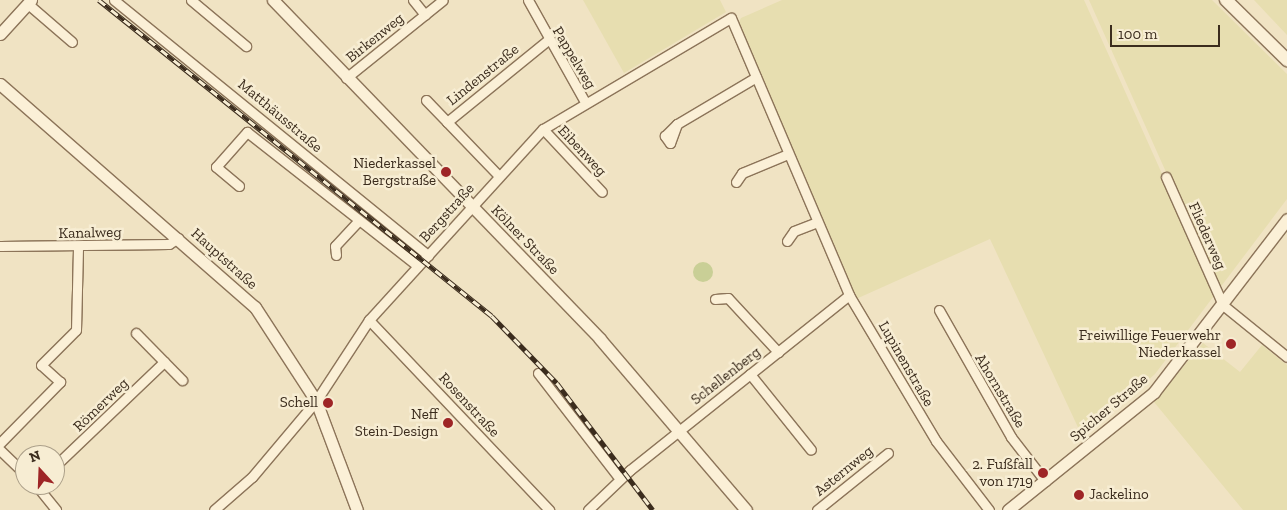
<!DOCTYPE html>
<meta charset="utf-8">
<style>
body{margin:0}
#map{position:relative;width:1287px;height:510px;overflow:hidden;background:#f0e3c3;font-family:"Zilla Slab",serif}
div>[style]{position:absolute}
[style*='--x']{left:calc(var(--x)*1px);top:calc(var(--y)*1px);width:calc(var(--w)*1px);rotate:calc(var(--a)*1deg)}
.farmland>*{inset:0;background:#e7deb0}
.green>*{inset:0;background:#c9cf96}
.round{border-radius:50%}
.roads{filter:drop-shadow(1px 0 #8c7459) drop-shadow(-1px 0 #8c7459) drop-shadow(0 1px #8c7459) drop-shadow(0 -1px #8c7459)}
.minor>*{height:9px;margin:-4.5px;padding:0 4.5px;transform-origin:4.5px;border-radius:4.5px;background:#fbf0d7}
.tertiary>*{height:11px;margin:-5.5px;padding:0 5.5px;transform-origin:5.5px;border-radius:5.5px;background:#fbf0d7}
.secondary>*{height:12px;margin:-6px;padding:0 6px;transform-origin:6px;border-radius:6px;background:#fbf0d7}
.rail>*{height:4.5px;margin-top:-2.25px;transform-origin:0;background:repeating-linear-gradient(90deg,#f7edd3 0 8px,#3b2c1d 0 16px);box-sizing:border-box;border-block:1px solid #3b2c1d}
.dots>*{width:14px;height:14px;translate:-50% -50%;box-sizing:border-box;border:2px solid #f7edd3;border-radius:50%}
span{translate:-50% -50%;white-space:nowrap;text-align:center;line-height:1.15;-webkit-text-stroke:5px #f7edd3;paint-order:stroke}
.street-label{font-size:15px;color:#3b2c1d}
.poi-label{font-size:15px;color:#3b2c1d}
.right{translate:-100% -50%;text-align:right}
.left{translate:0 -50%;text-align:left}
.north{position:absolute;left:15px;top:445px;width:50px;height:50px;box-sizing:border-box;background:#f7edd3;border:1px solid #aca08a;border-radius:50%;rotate:340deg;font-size:14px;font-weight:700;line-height:20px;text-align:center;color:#3b2c1d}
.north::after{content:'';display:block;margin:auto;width:18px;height:22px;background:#9e2526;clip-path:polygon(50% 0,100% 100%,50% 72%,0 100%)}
.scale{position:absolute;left:1110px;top:25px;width:110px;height:22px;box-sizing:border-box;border:2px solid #3b2c1d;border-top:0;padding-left:6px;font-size:15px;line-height:18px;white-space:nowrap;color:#3b2c1d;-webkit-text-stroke:4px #f7edd3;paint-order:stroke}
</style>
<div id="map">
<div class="farmland">
<i style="clip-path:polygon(583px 0,720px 0,726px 12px,624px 73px)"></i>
<i style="clip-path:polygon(782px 0,1084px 0,1163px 176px,1170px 181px,1089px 0,1212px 0,1287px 74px,1287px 199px,1155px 374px,1083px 438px,990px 239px,856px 299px,738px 24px,741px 18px)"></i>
<i style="clip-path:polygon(1254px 0,1287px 0,1287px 35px,1269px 16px)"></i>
<i style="clip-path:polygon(1203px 343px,1240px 372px,1262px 345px,1287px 365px,1287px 510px,1243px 510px,1154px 402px)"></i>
</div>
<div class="green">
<i class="round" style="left:693px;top:262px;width:20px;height:20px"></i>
</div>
<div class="roads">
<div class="minor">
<i style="--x:114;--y:0;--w:405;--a:39.1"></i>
<i style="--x:191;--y:0;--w:72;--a:39.9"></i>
<i style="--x:413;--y:0;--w:19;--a:51"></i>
<i style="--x:528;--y:0;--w:117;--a:60.8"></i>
<i style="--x:28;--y:4;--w:58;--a:40.8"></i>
<i style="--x:346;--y:78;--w:124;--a:-38.8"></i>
<i style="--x:426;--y:100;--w:30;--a:46"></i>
<i style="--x:677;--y:124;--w:20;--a:110"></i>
<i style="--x:670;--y:143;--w:9;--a:-126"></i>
<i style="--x:665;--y:136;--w:17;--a:-45"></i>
<i style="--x:677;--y:124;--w:92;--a:-30.7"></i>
<i style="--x:543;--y:129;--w:86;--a:46.9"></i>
<i style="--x:499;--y:176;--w:75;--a:-133.9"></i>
<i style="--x:447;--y:122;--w:130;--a:-39.1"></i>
<i style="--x:1166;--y:177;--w:140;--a:66"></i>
<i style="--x:1223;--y:305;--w:82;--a:39.1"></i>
<i style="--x:736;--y:182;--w:11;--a:-56"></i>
<i style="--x:742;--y:173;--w:50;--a:-22.4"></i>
<i style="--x:239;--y:186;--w:30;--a:-140"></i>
<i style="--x:216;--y:167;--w:47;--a:-48.5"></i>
<i style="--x:247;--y:132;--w:217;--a:38.1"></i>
<i style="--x:787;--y:241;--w:12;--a:-55"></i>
<i style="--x:794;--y:231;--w:25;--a:-21"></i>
<i style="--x:0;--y:246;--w:169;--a:-0.7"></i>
<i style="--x:169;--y:244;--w:11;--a:-34"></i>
<i style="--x:336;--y:255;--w:9;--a:-96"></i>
<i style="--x:335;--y:246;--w:35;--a:-47"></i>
<i style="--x:715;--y:299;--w:13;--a:-4"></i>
<i style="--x:728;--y:298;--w:74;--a:47.2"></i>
<i style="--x:939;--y:310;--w:146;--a:60.4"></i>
<i style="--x:1011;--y:437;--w:56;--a:52.3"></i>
<i style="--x:369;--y:320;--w:262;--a:46.5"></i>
<i style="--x:136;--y:333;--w:66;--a:45.6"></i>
<i style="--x:538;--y:373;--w:134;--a:52.3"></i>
<i style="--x:750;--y:374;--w:97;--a:51.2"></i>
<i style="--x:0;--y:443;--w:86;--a:-45.5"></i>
<i style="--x:60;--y:382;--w:25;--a:-138"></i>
<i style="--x:41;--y:365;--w:49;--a:-45"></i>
<i style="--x:76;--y:330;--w:83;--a:-88.6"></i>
<i style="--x:0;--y:450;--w:35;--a:44"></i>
<i style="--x:55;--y:466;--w:151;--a:-43.7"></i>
<i style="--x:36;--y:485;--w:32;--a:51"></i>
<i style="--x:214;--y:510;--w:50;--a:-41"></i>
<i style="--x:252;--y:477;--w:99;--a:-49.9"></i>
<i style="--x:316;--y:401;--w:97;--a:-56.8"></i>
<i style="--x:369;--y:320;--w:258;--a:-47.7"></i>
<i style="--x:543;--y:129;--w:218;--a:-30.6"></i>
<i style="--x:731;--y:18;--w:301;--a:66.9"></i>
<i style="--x:849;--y:295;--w:170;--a:59.2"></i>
<i style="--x:936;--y:441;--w:87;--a:52.5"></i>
<i style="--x:588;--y:510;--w:58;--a:-43.6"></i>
<i style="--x:630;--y:470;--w:280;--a:-38.6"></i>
<i style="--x:817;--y:510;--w:91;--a:-38.8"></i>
</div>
<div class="tertiary">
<i style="--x:273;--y:0;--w:471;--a:46"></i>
<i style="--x:600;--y:339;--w:225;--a:49.5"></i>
<i style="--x:0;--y:34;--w:46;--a:-47.6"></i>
<i style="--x:0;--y:84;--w:339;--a:41.2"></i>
<i style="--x:255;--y:307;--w:112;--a:57"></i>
<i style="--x:316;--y:401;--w:116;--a:69.4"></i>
<i style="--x:1008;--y:510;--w:188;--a:-38.9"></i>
<i style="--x:1154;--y:392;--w:218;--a:-52.4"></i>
</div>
<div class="secondary">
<i style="--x:1226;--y:0;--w:86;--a:44.5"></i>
</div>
</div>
<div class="rail">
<i style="--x:99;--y:0;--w:504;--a:38.8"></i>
<i style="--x:492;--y:316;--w:93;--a:45.9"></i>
<i style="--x:557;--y:383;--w:159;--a:52.9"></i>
</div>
<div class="dots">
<i style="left:446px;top:172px;background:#9e2526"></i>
<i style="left:1231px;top:344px;background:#9e2526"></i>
<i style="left:328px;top:403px;background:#9e2526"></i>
<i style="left:448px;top:423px;background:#9e2526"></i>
<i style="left:1043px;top:473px;background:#9e2526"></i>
<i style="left:1079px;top:495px;background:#9e2526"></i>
</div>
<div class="street-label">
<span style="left:375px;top:38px;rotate:-39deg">Birkenweg</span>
<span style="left:574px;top:58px;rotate:59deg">Pappelweg</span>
<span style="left:483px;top:75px;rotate:-39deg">Lindenstraße</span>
<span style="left:280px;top:116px;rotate:40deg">Matthäusstraße</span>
<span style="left:582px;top:151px;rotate:47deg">Eibenweg</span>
<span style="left:447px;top:213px;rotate:-48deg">Bergstraße</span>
<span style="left:90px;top:233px;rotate:-1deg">Kanalweg</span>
<span style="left:1207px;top:236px;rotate:66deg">Fliederweg</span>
<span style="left:525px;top:240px;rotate:46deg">Kölner Straße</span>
<span style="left:224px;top:259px;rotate:42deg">Hauptstraße</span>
<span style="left:906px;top:364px;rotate:60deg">Lupinenstraße</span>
<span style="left:726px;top:376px;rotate:-38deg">Schellenberg</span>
<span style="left:1000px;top:391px;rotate:59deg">Ahornstraße</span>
<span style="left:101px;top:405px;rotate:-44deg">Römerweg</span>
<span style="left:469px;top:405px;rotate:47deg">Rosenstraße</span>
<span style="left:1109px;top:408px;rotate:-40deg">Spicher Straße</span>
<span style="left:844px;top:471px;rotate:-39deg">Asternweg</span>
</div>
<div class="poi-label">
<span class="right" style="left:436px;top:172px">Niederkassel<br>Bergstraße</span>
<span class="right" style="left:1221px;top:344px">Freiwillige Feuerwehr<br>Niederkassel</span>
<span class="right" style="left:318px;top:403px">Schell</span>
<span class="right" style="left:438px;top:423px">Neff<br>Stein-Design</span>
<span class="right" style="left:1033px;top:473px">2. Fußfall<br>von 1719</span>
<span class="left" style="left:1089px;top:495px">Jackelino</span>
</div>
<div class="north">N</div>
<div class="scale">100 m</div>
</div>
